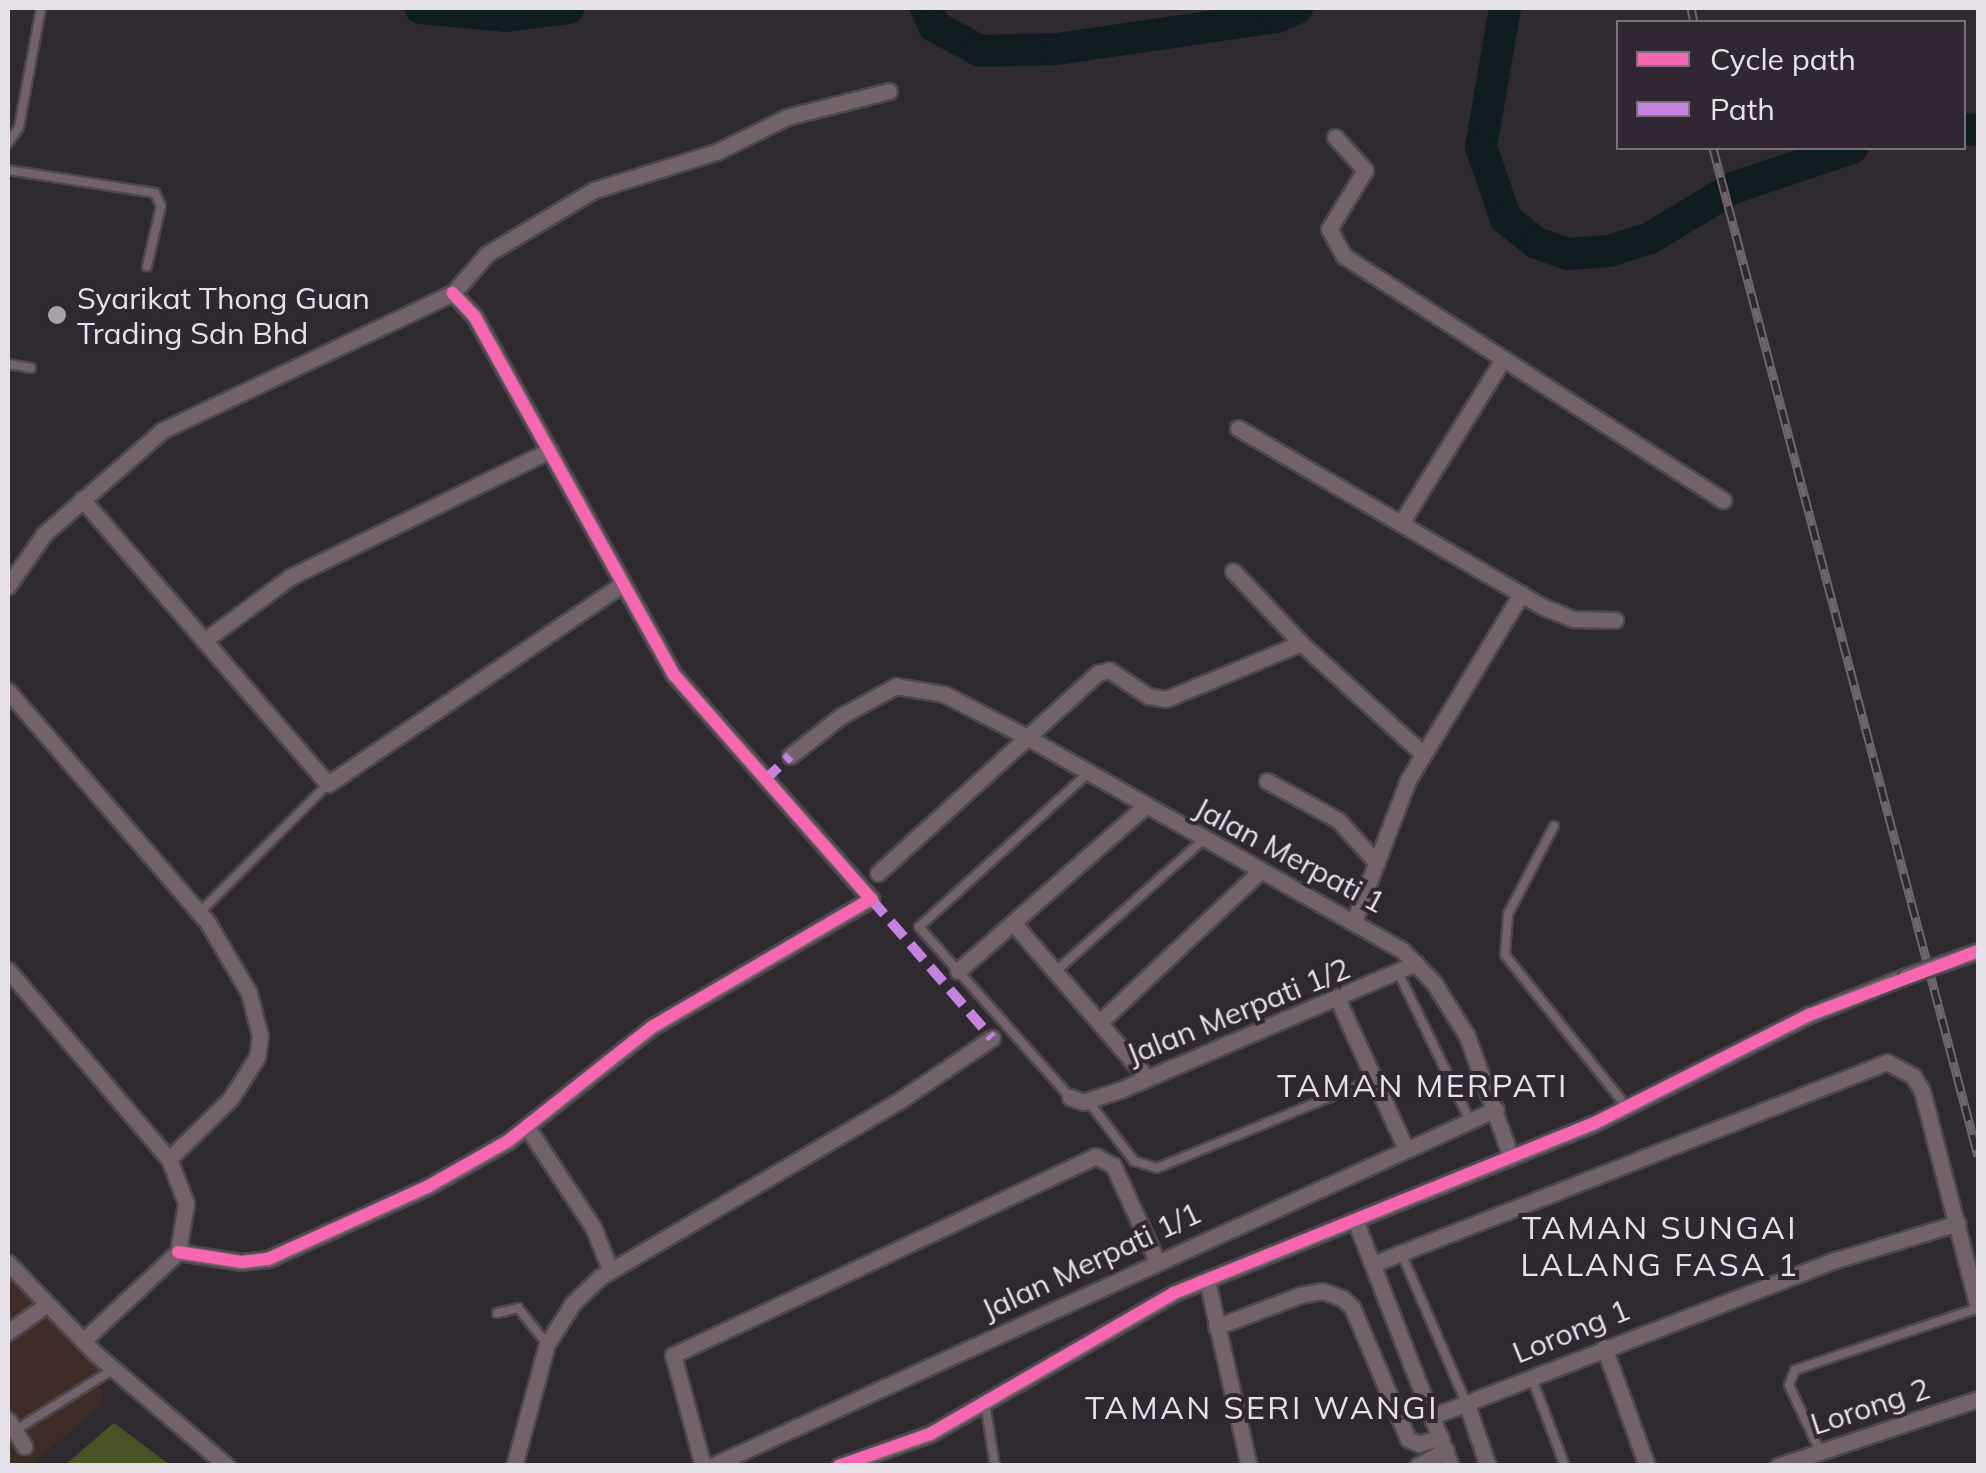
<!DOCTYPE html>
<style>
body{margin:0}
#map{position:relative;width:1986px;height:1473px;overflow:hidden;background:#2f2a30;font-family:Mulish,sans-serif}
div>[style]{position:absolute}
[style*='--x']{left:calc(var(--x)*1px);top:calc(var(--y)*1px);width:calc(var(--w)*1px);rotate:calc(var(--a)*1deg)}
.commercial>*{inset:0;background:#3e2d27}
.green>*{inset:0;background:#4a5325}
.river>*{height:32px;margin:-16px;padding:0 16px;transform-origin:16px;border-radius:16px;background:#0f1d20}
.roads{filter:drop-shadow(2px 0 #4c484d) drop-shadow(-2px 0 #4c484d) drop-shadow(0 2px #4c484d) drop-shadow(0 -2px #4c484d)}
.lane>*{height:8px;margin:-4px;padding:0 4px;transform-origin:4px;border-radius:4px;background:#72636b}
.street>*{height:15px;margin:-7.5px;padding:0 7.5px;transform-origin:7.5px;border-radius:7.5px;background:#72636b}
.rail>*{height:9px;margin-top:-4.5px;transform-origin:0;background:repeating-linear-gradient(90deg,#312733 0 15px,#6f666c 0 30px);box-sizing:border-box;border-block:2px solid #6f666c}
.bridges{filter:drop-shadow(2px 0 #4c484d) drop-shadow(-2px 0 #4c484d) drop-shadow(0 2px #4c484d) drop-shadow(0 -2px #4c484d)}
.street-bridge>*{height:15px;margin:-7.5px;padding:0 7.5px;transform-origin:7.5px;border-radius:7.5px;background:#72636b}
.quiet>*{height:10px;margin-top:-5px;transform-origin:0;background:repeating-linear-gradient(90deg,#c483df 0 20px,transparent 0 30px)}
.cycleway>*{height:12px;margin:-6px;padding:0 6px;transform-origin:6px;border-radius:6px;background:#f766af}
.dots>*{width:28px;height:28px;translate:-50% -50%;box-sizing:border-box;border:5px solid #312733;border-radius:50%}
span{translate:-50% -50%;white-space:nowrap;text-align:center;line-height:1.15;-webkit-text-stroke:8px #312733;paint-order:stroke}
.poi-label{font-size:30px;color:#e7e1e9}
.left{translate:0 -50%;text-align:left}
.street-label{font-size:30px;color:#e7e1e9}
.neighbourhood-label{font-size:32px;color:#e7e1e9;letter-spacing:2.5px}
.frame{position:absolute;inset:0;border:10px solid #e7e1e9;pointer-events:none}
.legend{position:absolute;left:1616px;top:20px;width:350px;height:130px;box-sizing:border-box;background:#312733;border:2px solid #7a717c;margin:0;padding:12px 18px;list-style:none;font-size:30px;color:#e7e1e9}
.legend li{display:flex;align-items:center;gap:20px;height:50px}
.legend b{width:50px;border:2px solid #7a717c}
</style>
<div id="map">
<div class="commercial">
<i style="clip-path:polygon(8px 1273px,98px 1367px,103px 1404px,30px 1465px,8px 1465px)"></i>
</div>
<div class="green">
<i style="clip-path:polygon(114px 1423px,170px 1465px,65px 1465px)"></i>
</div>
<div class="river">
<i style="--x:421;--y:8;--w:84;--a:5.4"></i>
<i style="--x:505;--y:16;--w:64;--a:-7.1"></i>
<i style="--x:926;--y:8;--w:20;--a:66"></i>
<i style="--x:934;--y:26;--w:52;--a:28.5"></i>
<i style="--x:980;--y:51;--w:77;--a:-1.5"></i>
<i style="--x:1057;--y:49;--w:222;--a:-8.3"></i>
<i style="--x:1277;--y:17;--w:22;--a:-24"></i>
<i style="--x:1505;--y:8;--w:141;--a:99.8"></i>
<i style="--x:1481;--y:147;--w:76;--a:70.9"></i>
<i style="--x:1506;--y:219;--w:39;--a:38"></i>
<i style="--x:1537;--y:243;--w:33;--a:20"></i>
<i style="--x:1568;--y:254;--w:41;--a:-4.2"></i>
<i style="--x:1609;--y:251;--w:43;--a:-17.6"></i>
<i style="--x:1650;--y:238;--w:97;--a:-31.1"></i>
<i style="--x:1733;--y:188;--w:126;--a:-18.6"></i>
<i style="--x:1964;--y:129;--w:14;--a:4"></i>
</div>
<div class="roads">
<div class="lane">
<i style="--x:8;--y:143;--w:19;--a:-55"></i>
<i style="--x:19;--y:127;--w:121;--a:-79.5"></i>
<i style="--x:8;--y:170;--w:149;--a:8.9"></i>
<i style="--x:155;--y:193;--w:14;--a:65"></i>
<i style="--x:161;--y:206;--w:62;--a:103.1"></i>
<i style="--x:8;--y:364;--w:23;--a:10"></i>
<i style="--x:1554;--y:826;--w:99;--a:117.6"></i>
<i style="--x:1508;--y:914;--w:41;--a:94.2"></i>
<i style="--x:1505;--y:955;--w:193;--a:51.3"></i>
<i style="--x:199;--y:913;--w:182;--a:-45"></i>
<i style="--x:1056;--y:971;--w:197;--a:-41.7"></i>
<i style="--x:1399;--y:974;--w:161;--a:64.2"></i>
<i style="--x:1070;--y:1097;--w:227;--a:-131.6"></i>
<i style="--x:919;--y:927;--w:227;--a:-42.3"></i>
<i style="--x:1088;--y:1101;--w:76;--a:52.5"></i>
<i style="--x:1134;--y:1161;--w:24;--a:17"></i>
<i style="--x:1157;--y:1168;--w:235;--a:-22.3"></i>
<i style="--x:1402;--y:1255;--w:160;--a:66.5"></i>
<i style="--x:497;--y:1313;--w:22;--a:-13"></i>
<i style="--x:518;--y:1308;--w:46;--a:51.1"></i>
<i style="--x:1531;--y:1376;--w:96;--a:69.3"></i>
<i style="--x:985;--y:1403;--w:64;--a:81"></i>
<i style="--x:14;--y:1431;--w:115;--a:-31.9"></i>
<i style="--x:1820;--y:1451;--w:73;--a:-115.2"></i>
<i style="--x:1789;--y:1385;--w:16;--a:-68"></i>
<i style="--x:1795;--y:1370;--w:193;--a:-18.7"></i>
</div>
<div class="street">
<i style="--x:1335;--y:137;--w:45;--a:47.7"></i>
<i style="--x:1365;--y:170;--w:69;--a:121.4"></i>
<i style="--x:1329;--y:229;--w:31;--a:61"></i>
<i style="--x:1344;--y:256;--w:451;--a:32.8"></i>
<i style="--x:1238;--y:428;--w:351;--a:30.4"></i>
<i style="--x:1541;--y:606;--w:35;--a:22"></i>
<i style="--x:1574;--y:619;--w:41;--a:1.4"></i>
<i style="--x:82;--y:499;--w:376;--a:49.2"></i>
<i style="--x:328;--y:784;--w:352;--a:-34.2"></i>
<i style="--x:1401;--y:523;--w:193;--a:-58.1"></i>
<i style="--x:1233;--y:571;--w:99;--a:46.6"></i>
<i style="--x:1301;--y:643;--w:164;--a:42.3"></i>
<i style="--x:8;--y:586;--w:63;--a:-55.3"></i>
<i style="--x:44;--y:534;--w:158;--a:-41.2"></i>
<i style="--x:163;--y:430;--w:321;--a:-25.3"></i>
<i style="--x:453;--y:293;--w:52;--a:-48.9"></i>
<i style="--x:487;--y:254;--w:125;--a:-30.9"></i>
<i style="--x:594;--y:190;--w:128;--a:-17.3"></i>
<i style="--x:716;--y:152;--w:79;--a:-26.2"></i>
<i style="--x:787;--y:117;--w:105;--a:-14.3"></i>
<i style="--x:205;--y:640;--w:106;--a:-36.5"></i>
<i style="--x:290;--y:577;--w:289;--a:-26"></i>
<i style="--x:8;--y:691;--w:306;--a:49.2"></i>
<i style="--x:208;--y:923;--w:81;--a:59.6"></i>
<i style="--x:249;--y:993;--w:44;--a:75.7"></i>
<i style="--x:260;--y:1036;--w:21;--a:98"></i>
<i style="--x:257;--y:1057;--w:49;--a:122.4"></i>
<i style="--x:231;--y:1098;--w:87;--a:135.5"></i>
<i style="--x:790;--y:756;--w:65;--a:-38.1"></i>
<i style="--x:841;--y:716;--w:63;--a:-28.6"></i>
<i style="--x:896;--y:686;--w:49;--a:9.5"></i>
<i style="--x:944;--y:694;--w:91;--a:27.4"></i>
<i style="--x:1025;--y:736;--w:434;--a:29.6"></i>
<i style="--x:1402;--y:950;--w:46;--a:45.9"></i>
<i style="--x:1434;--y:983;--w:62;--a:58.1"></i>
<i style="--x:1467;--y:1036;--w:129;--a:70"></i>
<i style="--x:1267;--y:781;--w:81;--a:28.8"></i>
<i style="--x:1338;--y:820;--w:58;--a:47.8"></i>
<i style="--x:878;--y:873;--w:297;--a:-42.3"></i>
<i style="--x:1098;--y:673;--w:11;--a:-15"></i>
<i style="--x:1109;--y:670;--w:47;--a:33.7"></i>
<i style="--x:1148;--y:696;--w:18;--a:9"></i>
<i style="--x:1166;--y:699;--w:146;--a:-22.5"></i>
<i style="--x:1354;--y:921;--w:151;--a:-69"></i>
<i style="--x:1408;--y:780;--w:218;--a:-58.7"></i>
<i style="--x:1014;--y:924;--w:203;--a:49.2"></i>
<i style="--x:8;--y:970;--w:248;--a:49.6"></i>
<i style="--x:169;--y:1159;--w:47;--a:68.9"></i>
<i style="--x:186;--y:1203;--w:50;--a:99.3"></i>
<i style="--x:178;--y:1252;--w:130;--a:136.9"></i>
<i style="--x:958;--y:971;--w:247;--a:-41.4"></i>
<i style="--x:1338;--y:1000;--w:162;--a:65.5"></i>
<i style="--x:1100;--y:1022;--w:220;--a:-43.3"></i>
<i style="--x:1070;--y:1097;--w:14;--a:21"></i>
<i style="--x:1083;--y:1102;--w:39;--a:-18"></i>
<i style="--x:1120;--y:1090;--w:322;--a:-23.2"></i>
<i style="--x:527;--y:1127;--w:120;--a:56.6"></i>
<i style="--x:593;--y:1227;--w:45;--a:68"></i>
<i style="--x:1355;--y:1220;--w:264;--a:68.7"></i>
<i style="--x:178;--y:1252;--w:65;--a:8.9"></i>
<i style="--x:242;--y:1262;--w:26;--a:-7"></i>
<i style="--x:268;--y:1259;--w:175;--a:-24.4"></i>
<i style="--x:427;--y:1187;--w:93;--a:-29.6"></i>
<i style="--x:508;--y:1141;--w:184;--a:-38.4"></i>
<i style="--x:652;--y:1027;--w:254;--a:-30.3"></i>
<i style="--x:871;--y:899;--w:298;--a:-131.3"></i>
<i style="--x:674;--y:675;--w:410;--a:-119.1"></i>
<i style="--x:475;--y:317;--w:33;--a:-133"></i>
<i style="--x:8;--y:1263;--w:127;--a:46"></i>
<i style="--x:96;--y:1354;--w:172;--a:40.5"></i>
<i style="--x:1373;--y:1264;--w:552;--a:-21.45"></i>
<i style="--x:1887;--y:1062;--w:30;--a:28"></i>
<i style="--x:1913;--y:1076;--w:17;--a:59"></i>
<i style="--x:1922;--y:1091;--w:223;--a:75.5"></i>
<i style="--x:1207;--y:1280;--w:191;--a:77.3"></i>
<i style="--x:1216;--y:1327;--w:90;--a:-20.9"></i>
<i style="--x:1300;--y:1295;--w:23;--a:-10"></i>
<i style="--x:1323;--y:1291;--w:20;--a:20"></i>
<i style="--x:1342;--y:1298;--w:13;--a:42"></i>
<i style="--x:1352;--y:1307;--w:143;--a:67"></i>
<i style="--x:1408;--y:1439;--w:12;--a:24"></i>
<i style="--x:1419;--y:1444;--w:23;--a:-18"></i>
<i style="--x:8;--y:1332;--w:48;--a:-35.7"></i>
<i style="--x:1604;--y:1347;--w:127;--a:70.1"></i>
<i style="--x:1466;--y:1402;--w:68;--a:71"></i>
<i style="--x:1433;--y:1416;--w:432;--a:-21.2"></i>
<i style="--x:1836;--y:1260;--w:127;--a:-16.9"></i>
<i style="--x:8;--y:1420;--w:31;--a:58"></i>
<i style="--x:514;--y:1466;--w:126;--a:-74.9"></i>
<i style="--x:547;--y:1344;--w:49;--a:-57.6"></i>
<i style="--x:573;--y:1303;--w:37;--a:-44"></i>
<i style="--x:600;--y:1277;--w:348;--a:-30.5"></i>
<i style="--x:900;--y:1100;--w:111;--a:-34"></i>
<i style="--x:703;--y:1466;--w:115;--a:-105.1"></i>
<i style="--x:673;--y:1355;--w:467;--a:-25.2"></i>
<i style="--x:1095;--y:1156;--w:20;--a:27"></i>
<i style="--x:1113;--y:1165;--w:106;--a:65.4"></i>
<i style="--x:711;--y:1466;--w:862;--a:-24.45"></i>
<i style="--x:839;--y:1466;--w:96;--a:-19.4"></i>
<i style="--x:930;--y:1434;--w:282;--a:-30"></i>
<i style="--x:1174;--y:1293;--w:452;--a:-22"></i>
<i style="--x:1593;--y:1124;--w:242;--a:-26.8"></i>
<i style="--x:1809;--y:1015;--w:105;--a:-21.9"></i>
<i style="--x:1417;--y:1466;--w:33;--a:-29"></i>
<i style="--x:1778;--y:1466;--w:211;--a:-18.5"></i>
</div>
</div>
<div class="rail">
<i style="--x:1691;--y:8;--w:14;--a:78"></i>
<i style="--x:1713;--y:148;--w:1042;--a:75.27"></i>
</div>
<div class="bridges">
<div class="street-bridge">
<i style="--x:1906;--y:976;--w:76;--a:-19.1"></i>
</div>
</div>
<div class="quiet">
<i style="--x:764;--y:781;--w:36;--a:-44"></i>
<i style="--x:871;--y:899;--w:184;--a:49"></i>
</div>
<div class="cycleway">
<i style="--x:178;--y:1252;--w:65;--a:8.9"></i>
<i style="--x:242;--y:1262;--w:26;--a:-7"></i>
<i style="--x:268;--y:1259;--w:175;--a:-24.4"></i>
<i style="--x:427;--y:1187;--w:93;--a:-29.6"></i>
<i style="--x:508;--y:1141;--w:184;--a:-38.4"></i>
<i style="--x:652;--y:1027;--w:254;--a:-30.3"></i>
<i style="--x:871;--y:899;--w:298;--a:-131.3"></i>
<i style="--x:674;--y:675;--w:410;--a:-119.1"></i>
<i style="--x:475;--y:317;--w:33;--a:-133"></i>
<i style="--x:839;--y:1466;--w:96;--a:-19.4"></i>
<i style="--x:930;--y:1434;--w:282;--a:-30"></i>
<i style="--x:1174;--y:1293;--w:452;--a:-22"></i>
<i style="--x:1593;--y:1124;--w:242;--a:-26.8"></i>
<i style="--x:1809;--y:1015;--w:181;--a:-20.7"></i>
</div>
<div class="dots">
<i style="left:57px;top:315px;background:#a7a1a8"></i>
</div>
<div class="poi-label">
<span class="left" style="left:77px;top:315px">Syarikat Thong Guan<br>Trading Sdn Bhd</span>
</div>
<div class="street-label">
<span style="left:1290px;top:855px;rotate:28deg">Jalan Merpati 1</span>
<span style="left:1238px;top:1011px;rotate:-22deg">Jalan Merpati 1/2</span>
<span style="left:1091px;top:1261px;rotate:-25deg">Jalan Merpati 1/1</span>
<span style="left:1571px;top:1331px;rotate:-22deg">Lorong 1</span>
<span style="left:1870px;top:1406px;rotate:-18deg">Lorong 2</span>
</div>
<div class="neighbourhood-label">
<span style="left:1423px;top:1085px">TAMAN MERPATI</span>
<span style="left:1660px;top:1246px">TAMAN SUNGAI<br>LALANG FASA 1</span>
<span style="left:1262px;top:1407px">TAMAN SERI WANGI</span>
</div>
<div class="frame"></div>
<ul class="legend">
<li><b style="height:12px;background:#f766af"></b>Cycle path</li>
<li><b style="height:12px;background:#c483df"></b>Path</li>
</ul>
</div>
